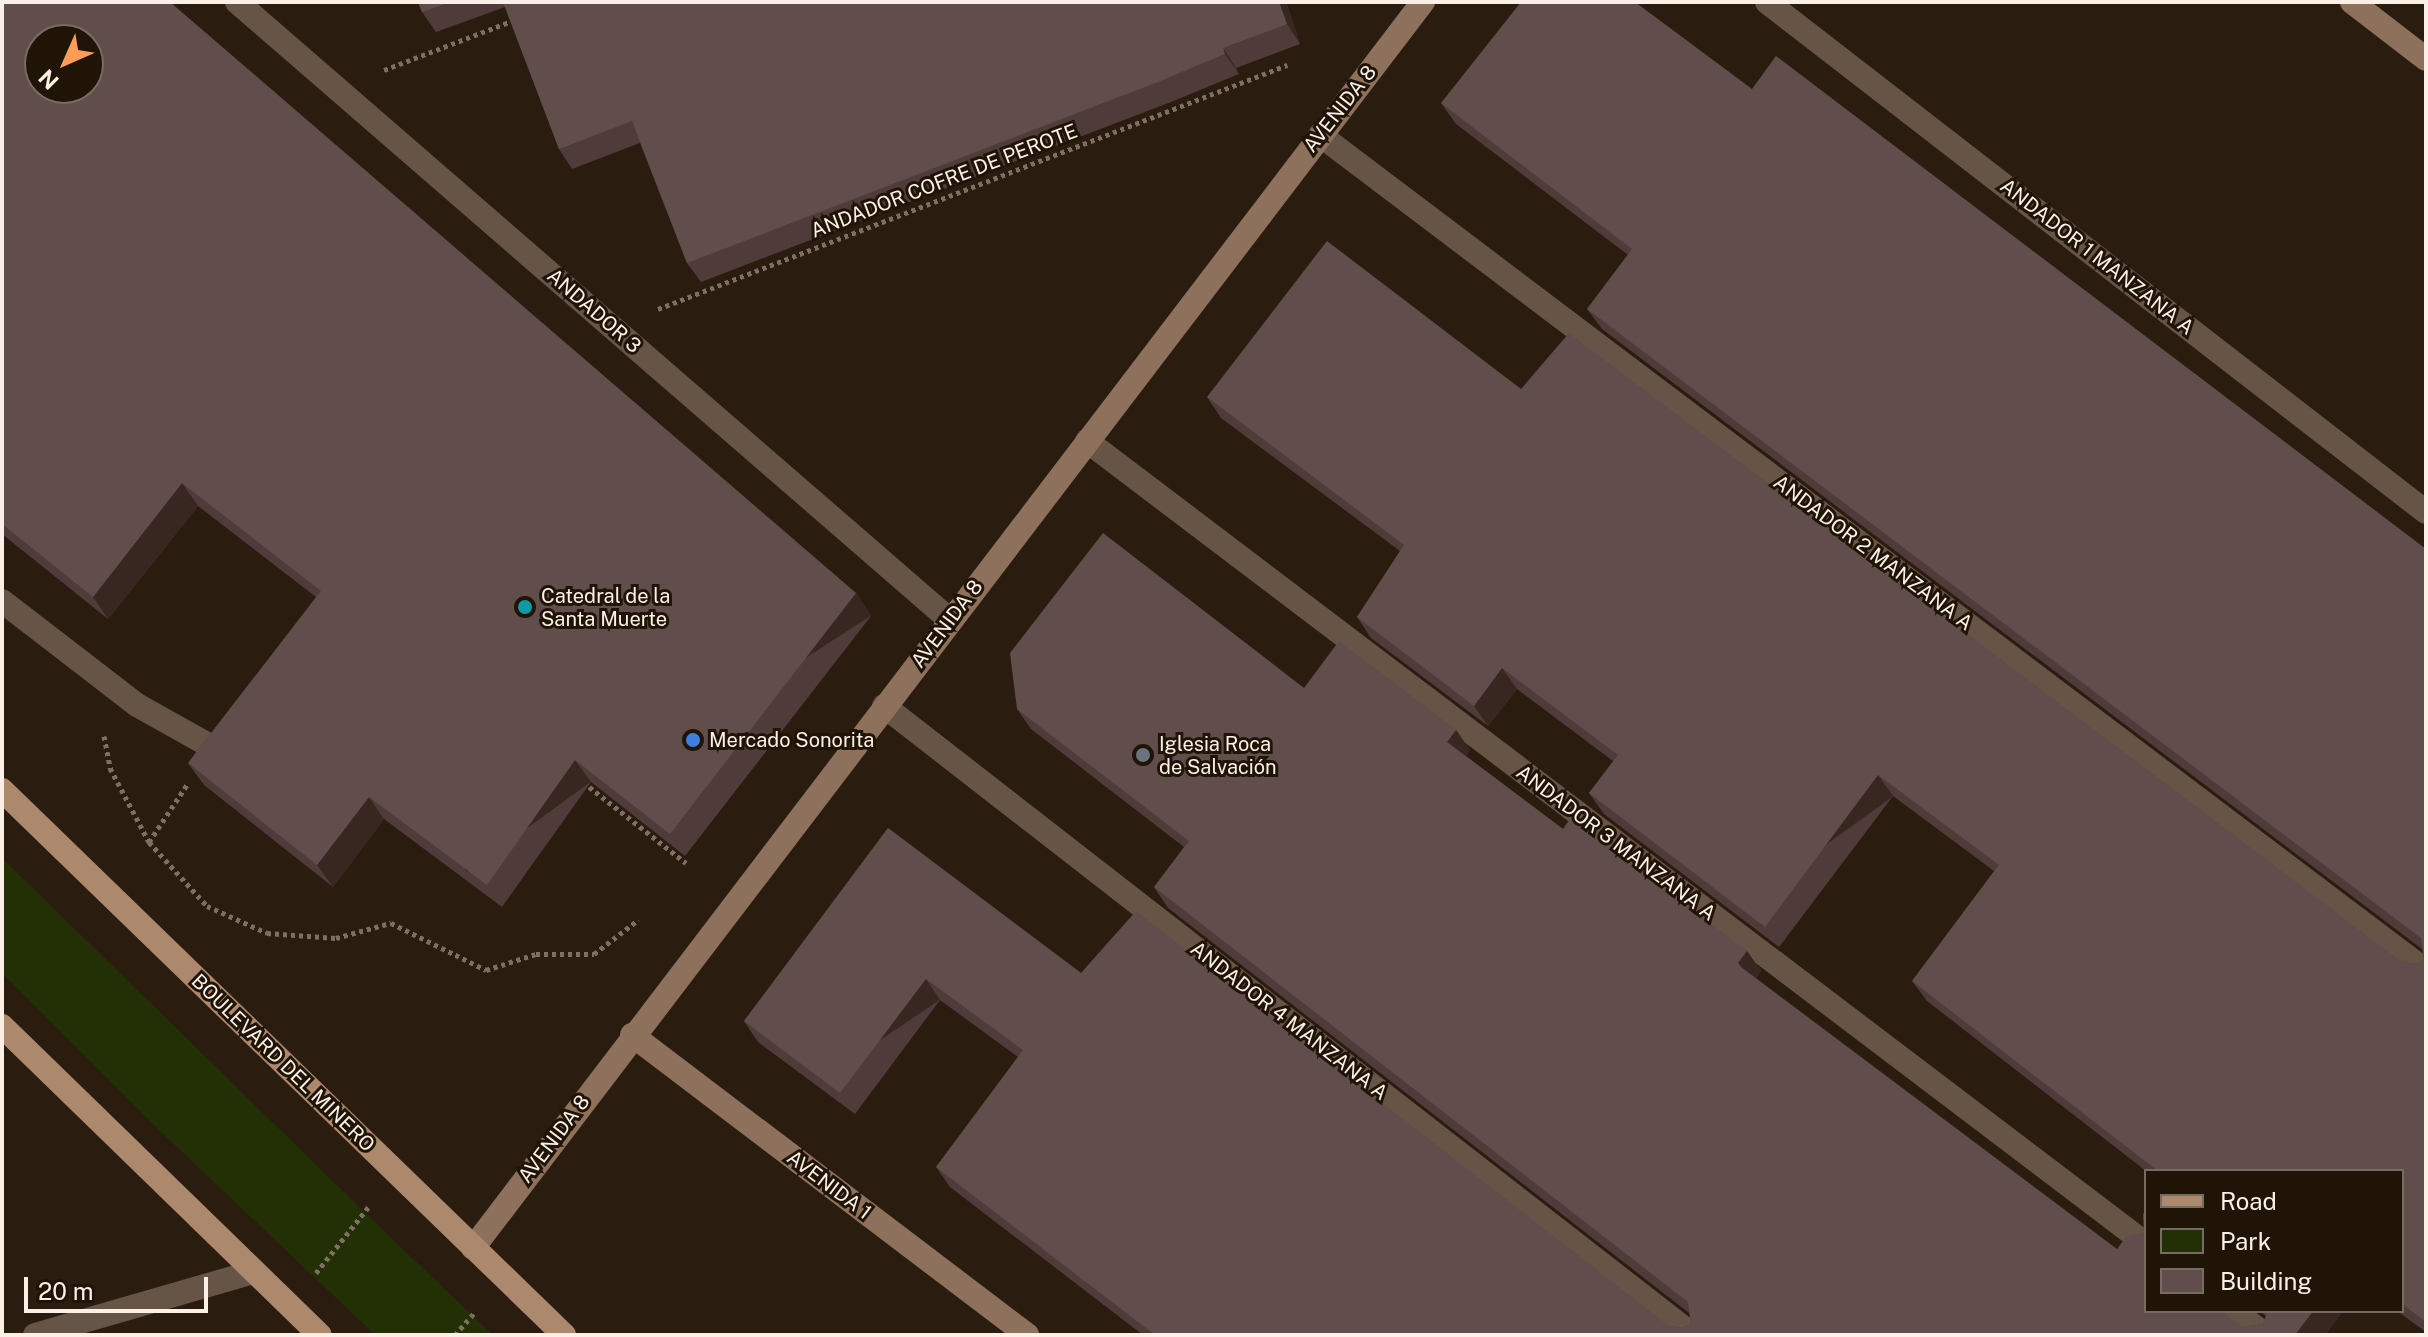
<!DOCTYPE html>
<meta charset="utf-8">
<style>
body{margin:0}
#map{position:relative;width:2428px;height:1337px;overflow:hidden;background:#2a1d10;font-family:"Public Sans",sans-serif}
div>[style]{position:absolute}
[style*='--x']{left:calc(var(--x)*1px);top:calc(var(--y)*1px);width:calc(var(--w)*1px);rotate:calc(var(--a)*1deg)}
.green>*{inset:0;background:#232f05}
.path>*{height:5px;margin-top:-2.5px;transform-origin:0;background:repeating-linear-gradient(90deg,#7c7064 0 4px,transparent 0 8px)}
.lane>*{height:24px;margin:-12px;padding:0 12px;transform-origin:12px;border-radius:12px;background:#665447}
.street>*{height:24px;margin:-12px;padding:0 12px;transform-origin:12px;border-radius:12px;background:#665447}
.secondary>*{height:24px;margin:-12px;padding:0 12px;transform-origin:12px;border-radius:12px;background:#8e715d}
.primary>*{height:24px;margin:-12px;padding:0 12px;transform-origin:12px;border-radius:12px;background:#ac886d}
.wall>*{inset:0;background:#4f3b39}
.shaded-wall>*{inset:0;background:#382721;transform-origin:0 0}
.building>*{inset:0;background:#614e4c}
.dots>*{width:22px;height:22px;translate:-50% -50%;box-sizing:border-box;border:4px solid #201407;border-radius:50%}
span{translate:-50% -50%;white-space:nowrap;text-align:center;line-height:1.15;-webkit-text-stroke:6px #201407;paint-order:stroke}
.street-label{font-size:20px;color:#faf0e7}
.poi-label{font-size:20px;color:#faf0e7}
.left{translate:0 -50%;text-align:left}
.frame{position:absolute;inset:0;border:4px solid #faf0e7;pointer-events:none}
.legend{position:absolute;left:2144px;top:1169px;width:260px;height:144px;box-sizing:border-box;background:#201407;border:2px solid #776c61;margin:0;padding:10px 14px;list-style:none;font-size:24px;color:#faf0e7}
.legend li{display:flex;align-items:center;gap:16px;height:40px}
.legend b{width:40px;border:2px solid #776c61}
.north{position:absolute;left:24px;top:24px;width:80px;height:80px;box-sizing:border-box;background:#201407;border:2px solid #776c61;border-radius:50%;rotate:225deg;font-size:22px;font-weight:700;line-height:32px;text-align:center;color:#faf0e7}
.north::after{content:'';display:block;margin:auto;width:28px;height:36px;background:#fd9c56;clip-path:polygon(50% 0,100% 100%,50% 72%,0 100%)}
.scale{position:absolute;left:24px;top:1277px;width:184px;height:36px;box-sizing:border-box;border:4px solid #faf0e7;border-top:0;padding-left:10px;font-size:24px;line-height:28px;white-space:nowrap;color:#faf0e7;-webkit-text-stroke:6px #201407;paint-order:stroke}
</style>
<div id="map">
<div class="green">
<i style="clip-path:polygon(2px 858px,390px 1237px,493px 1335px,375px 1335px,157px 1128px,2px 973px)"></i>
</div>
<div class="path">
<i style="--x:384;--y:70;--w:142;--a:-21"></i>
<i style="--x:658;--y:309;--w:675;--a:-21.2"></i>
<i style="--x:104;--y:736;--w:33;--a:79"></i>
<i style="--x:110;--y:768;--w:84;--a:62.2"></i>
<i style="--x:149;--y:842;--w:86;--a:47.8"></i>
<i style="--x:207;--y:906;--w:66;--a:24.2"></i>
<i style="--x:267;--y:933;--w:69;--a:4.1"></i>
<i style="--x:336;--y:938;--w:57;--a:-15.3"></i>
<i style="--x:391;--y:923;--w:106;--a:26.3"></i>
<i style="--x:486;--y:970;--w:52;--a:-17.7"></i>
<i style="--x:536;--y:954;--w:58;--a:0"></i>
<i style="--x:594;--y:954;--w:56;--a:-37.7"></i>
<i style="--x:583;--y:782;--w:131;--a:38.2"></i>
<i style="--x:149;--y:842;--w:71;--a:-56.5"></i>
<i style="--x:316;--y:1273;--w:87;--a:-51.5"></i>
<i style="--x:455;--y:1335;--w:30;--a:-49"></i>
</div>
<div class="lane">
<i style="--x:2;--y:601;--w:170;--a:37.6"></i>
<i style="--x:137;--y:705;--w:86;--a:29.2"></i>
</div>
<div class="street">
<i style="--x:237;--y:2;--w:944;--a:40.92"></i>
<i style="--x:1767;--y:2;--w:833;--a:37.74"></i>
<i style="--x:1320;--y:135;--w:1386;--a:37.08"></i>
<i style="--x:1087;--y:441;--w:1329;--a:37.17"></i>
<i style="--x:884;--y:706;--w:1025;--a:37.87"></i>
<i style="--x:2234;--y:1311;--w:40;--a:37"></i>
<i style="--x:35;--y:1335;--w:227;--a:-16.1"></i>
</div>
<div class="secondary">
<i style="--x:2352;--y:2;--w:93;--a:37.6"></i>
<i style="--x:632;--y:1035;--w:496;--a:37.2"></i>
<i style="--x:473;--y:1248;--w:1567;--a:-52.68"></i>
</div>
<div class="primary">
<i style="--x:2;--y:790;--w:783;--a:44.12"></i>
<i style="--x:2;--y:1026;--w:443;--a:44.2"></i>
</div>
<div class="wall">
<i style="clip-path:polygon(2px 2px,856px 593px,871px 616px,685px 856px,591px 782px,502px 907px,384px 819px,333px 887px,204px 785px,188px 763px,316px 597px,198px 506px,108px 619px,2px 534px)"></i>
<i style="clip-path:polygon(418px 2px,1286px 2px,1300px 44px,1236px 68px,1239px 74px,1171px 102px,701px 282px,687px 263px,640px 143px,572px 169px,559px 149px,505px 7px,436px 32px,422px 12px)"></i>
<i style="clip-path:polygon(1752px 89px,2426px 549px,2426px 1332px,2397px 1311px,2402px 1311px,2402px 1171px,2146px 1171px,1927px 1001px,1912px 981px,1994px 871px,1893px 796px,1779px 947px,1604px 814px,1589px 793px,1613px 761px,1517px 689px,1488px 726px,1371px 638px,1357px 617px,1400px 551px,1221px 418px,1207px 397px,1521px 389px,2402px 962px,2417px 964px,2424px 959px,2422px 949px,1602px 329px,1587px 309px,1628px 255px,1456px 124px,1441px 103px)"></i>
<i style="clip-path:polygon(1304px 688px,1456px 730px,1470px 750px,1466px 756px,1563px 829px,1747px 951px,1761px 971px,1756px 978px,2146px 1311px,2243px 1327px,2263px 1324px,2266px 1316px,2259px 1311px,2343px 1311px,2325px 1335px,1143px 1335px,950px 1187px,936px 1167px,1018px 1057px,940px 1000px,855px 1114px,758px 1042px,744px 1021px,888px 828px,1081px 973px,1669px 1326px,1683px 1328px,1691px 1323px,1689px 1313px,1168px 908px,1154px 887px,1184px 847px,1031px 729px,1017px 709px)"></i>
</div>
<div class="shaded-wall">
<i style="clip-path:polygon(1279px 2px,1286px 2px,1300px 44px,1287px 24px)"></i>
<i style="clip-path:polygon(1223px 48px,1236px 68px,1239px 74px,1225px 54px)"></i>
<i style="clip-path:polygon(182px 483px,198px 506px,108px 619px,93px 597px)"></i>
<i style="left:856px;top:593px;width:27px;height:304px;rotate:57deg"></i>
<i style="clip-path:polygon(1502px 668px,1517px 689px,1488px 726px,1474px 706px)"></i>
<i style="clip-path:polygon(1456px 730px,1470px 750px,1461px 763px,1447px 742px)"></i>
<i style="left:575px;top:760px;width:27px;height:153px;rotate:54deg"></i>
<i style="left:1878px;top:775px;width:26px;height:189px;rotate:54deg"></i>
<i style="clip-path:polygon(369px 797px,384px 819px,333px 887px,317px 865px)"></i>
<i style="clip-path:polygon(1747px 951px,1761px 971px,1752px 983px,1738px 963px)"></i>
<i style="left:926px;top:979px;width:25px;height:143px;rotate:56deg"></i>
<i style="clip-path:polygon(2313px 1311px,2343px 1311px,2325px 1335px,2295px 1335px)"></i>
</div>
<div class="building">
<i style="clip-path:polygon(evenodd,2px 2px,170px 2px,856px 593px,670px 834px,575px 760px,487px 885px,369px 797px,317px 865px,188px 763px,321px 591px,182px 483px,93px 597px,2px 524px,2px 2px,40px 40px,88px 40px,88px 88px,40px 88px,40px 40px)"></i>
<i style="clip-path:polygon(418px 2px,450px 2px,422px 12px)"></i>
<i style="clip-path:polygon(503px 2px,1279px 2px,1287px 24px,1223px 48px,1225px 54px,1158px 82px,687px 263px,632px 121px,559px 149px)"></i>
<i style="clip-path:polygon(1521px 2px,1635px 2px,1752px 89px,1776px 56px,2426px 549px,2426px 1322px,2402px 1304px,2402px 1171px,2158px 1171px,1912px 981px,1999px 865px,1878px 775px,1765px 927px,1589px 793px,1618px 755px,1502px 668px,1474px 706px,1357px 617px,1404px 545px,1207px 397px,1327px 241px,1521px 389px,1569px 333px,2402px 962px,2417px 964px,2424px 959px,2421px 938px,1587px 309px,1632px 249px,1441px 103px)"></i>
<i style="clip-path:polygon(1103px 533px,1304px 688px,1339px 641px,1456px 730px,1447px 742px,1563px 829px,1571px 817px,1747px 951px,1738px 963px,1741px 967px,2117px 1249px,2126px 1237px,2144px 1232px,2143px 1214px,2146px 1211px,2146px 1311px,2222px 1311px,2243px 1327px,2263px 1324px,2266px 1315px,2265px 1311px,2313px 1311px,2295px 1335px,1155px 1335px,936px 1167px,1023px 1050px,926px 979px,840px 1093px,744px 1021px,888px 828px,1081px 973px,1136px 911px,1669px 1326px,1683px 1328px,1691px 1323px,1688px 1302px,1154px 887px,1189px 841px,1017px 709px,1010px 653px)"></i>
</div>
<div class="dots">
<i style="left:525px;top:607px;background:#0f9aa8"></i>
<i style="left:693px;top:740px;background:#3f7fe0"></i>
<i style="left:1143px;top:755px;background:#6b7280"></i>
</div>
<div class="street-label">
<span style="left:1340px;top:109px;rotate:-52deg">AVENIDA 8</span>
<span style="left:944px;top:181px;rotate:-21deg">ANDADOR COFRE DE PEROTE</span>
<span style="left:2097px;top:257px;rotate:38deg">ANDADOR 1 MANZANA A</span>
<span style="left:594px;top:311px;rotate:41deg">ANDADOR 3</span>
<span style="left:1873px;top:553px;rotate:37deg">ANDADOR 2 MANZANA A</span>
<span style="left:947px;top:624px;rotate:-53deg">AVENIDA 8</span>
<span style="left:1616px;top:843px;rotate:37deg">ANDADOR 3 MANZANA A</span>
<span style="left:1289px;top:1021px;rotate:38deg">ANDADOR 4 MANZANA A</span>
<span style="left:283px;top:1063px;rotate:44deg">BOULEVARD DEL MINERO</span>
<span style="left:554px;top:1139px;rotate:-53deg">AVENIDA 8</span>
<span style="left:829px;top:1185px;rotate:37deg">AVENIDA 1</span>
</div>
<div class="poi-label">
<span class="left" style="left:541px;top:608px">Catedral de la<br>Santa Muerte</span>
<span class="left" style="left:709px;top:740px">Mercado Sonorita</span>
<span class="left" style="left:1159px;top:756px">Iglesia Roca<br>de Salvación</span>
</div>
<div class="frame"></div>
<ul class="legend">
<li><b style="height:10px;background:#ac886d"></b>Road</li>
<li><b style="height:22px;background:#232f05"></b>Park</li>
<li><b style="height:22px;background:#614e4c"></b>Building</li>
</ul>
<div class="north">N</div>
<div class="scale">20 m</div>
</div>
